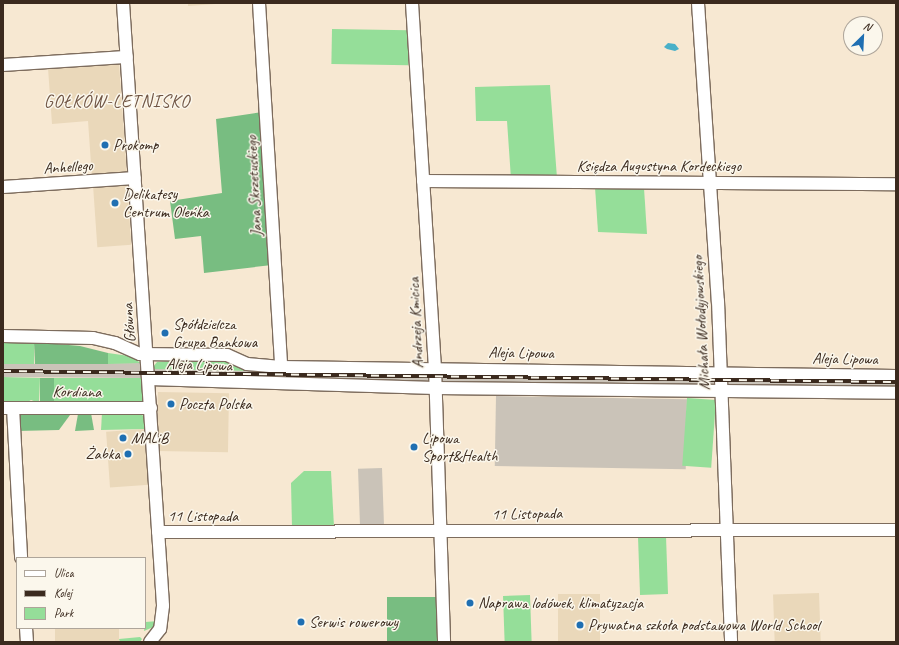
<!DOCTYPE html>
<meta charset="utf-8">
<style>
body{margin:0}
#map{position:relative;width:899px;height:645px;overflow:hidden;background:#f7e8d2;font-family:Caveat,sans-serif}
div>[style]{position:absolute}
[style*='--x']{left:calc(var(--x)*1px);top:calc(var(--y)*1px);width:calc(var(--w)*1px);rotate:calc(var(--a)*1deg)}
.built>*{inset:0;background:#ead8ba;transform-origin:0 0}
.industrial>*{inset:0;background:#cac3b8;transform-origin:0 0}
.green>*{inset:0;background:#95de99;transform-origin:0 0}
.forest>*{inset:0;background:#78bd81;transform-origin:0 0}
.water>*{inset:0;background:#49b0c8}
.roads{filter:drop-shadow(1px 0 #7d6c5d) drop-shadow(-1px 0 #7d6c5d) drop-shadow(0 1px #7d6c5d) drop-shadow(0 -1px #7d6c5d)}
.minor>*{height:12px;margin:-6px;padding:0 6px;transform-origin:6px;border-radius:6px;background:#fff}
.rail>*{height:4px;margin-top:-2px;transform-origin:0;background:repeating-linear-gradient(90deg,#fbf7ec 0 8px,#3b2a1e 0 16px);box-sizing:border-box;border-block:1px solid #3b2a1e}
.dots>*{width:11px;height:11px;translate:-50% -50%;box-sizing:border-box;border:2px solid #fbf7ec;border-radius:50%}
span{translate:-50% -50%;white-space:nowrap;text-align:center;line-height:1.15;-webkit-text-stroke:3px #fbf7ec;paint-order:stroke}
.poi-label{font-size:16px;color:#3b2a1e}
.left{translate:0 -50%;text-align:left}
.right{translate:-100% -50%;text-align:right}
.street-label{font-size:16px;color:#3b2a1e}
.quarter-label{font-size:18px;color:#705544;letter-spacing:1px}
.frame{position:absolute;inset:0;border:4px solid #3b2a1e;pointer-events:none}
.legend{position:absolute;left:16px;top:557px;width:130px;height:72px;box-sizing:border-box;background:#fbf7ec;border:1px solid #aea59a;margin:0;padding:5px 7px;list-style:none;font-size:12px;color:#3b2a1e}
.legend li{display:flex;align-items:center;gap:8px;height:20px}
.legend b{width:20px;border:1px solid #aea59a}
.north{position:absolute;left:843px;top:16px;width:40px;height:40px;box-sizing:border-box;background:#fbf7ec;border:1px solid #aea59a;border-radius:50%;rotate:24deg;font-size:11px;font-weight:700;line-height:16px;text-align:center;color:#3b2a1e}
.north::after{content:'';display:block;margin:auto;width:14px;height:18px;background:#1f6fb2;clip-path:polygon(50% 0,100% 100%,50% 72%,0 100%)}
</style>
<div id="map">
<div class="built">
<i style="clip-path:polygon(188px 3px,229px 3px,188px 6px)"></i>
<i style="clip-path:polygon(119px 64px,127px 175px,92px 178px,88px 121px,52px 124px,48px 68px)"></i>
<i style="left:127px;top:184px;width:61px;height:34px;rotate:86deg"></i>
<i style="left:158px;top:392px;width:71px;height:59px;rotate:1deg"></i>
<i style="left:145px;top:429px;width:56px;height:39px;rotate:86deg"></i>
<i style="left:819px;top:593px;width:49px;height:46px;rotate:88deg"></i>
<i style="left:558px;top:594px;width:42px;height:48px"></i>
<i style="left:55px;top:628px;width:64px;height:14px"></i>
</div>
<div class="industrial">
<i style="clip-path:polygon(141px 363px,142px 378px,3px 377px,3px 364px)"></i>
<i style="clip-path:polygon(252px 368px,429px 373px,430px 382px,155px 376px,155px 369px,253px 371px)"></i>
<i style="left:440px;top:371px;width:276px;height:11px;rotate:1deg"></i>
<i style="left:726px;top:374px;width:170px;height:12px;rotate:1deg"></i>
<i style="left:496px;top:396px;width:191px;height:70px;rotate:1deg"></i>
<i style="left:382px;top:468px;width:58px;height:24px;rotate:88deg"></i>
</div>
<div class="green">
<i style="left:332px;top:29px;width:77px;height:35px;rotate:1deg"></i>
<i style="clip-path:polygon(550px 85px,557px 178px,511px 179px,507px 121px,476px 121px,475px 87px)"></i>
<i style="clip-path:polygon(595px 187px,644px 188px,647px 234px,598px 232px)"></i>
<i style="left:3px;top:342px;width:31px;height:22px"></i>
<i style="clip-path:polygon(108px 353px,129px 356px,141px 363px,108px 364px)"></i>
<i style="clip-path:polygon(195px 360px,231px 361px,254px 371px,155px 369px,153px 367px,157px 362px)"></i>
<i style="clip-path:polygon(3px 377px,40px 378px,39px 403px,31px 400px,26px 403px,3px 404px)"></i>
<i style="left:54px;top:378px;width:88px;height:25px"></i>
<i style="left:687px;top:398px;width:29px;height:68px;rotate:4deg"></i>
<i style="clip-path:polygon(102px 413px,142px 415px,145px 417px,145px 429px,101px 430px)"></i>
<i style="clip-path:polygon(304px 471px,331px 471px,334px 527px,292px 527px,291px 483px)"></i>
<i style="left:666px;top:536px;width:58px;height:28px;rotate:88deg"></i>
<i style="left:530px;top:595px;width:47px;height:27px;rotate:88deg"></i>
<i style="clip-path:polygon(159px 621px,158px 625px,144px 631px,145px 622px)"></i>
<i style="clip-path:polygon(140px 637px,142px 639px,140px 642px,120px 642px,119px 639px)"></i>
</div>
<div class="forest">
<i style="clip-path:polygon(262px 112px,272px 265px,204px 273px,201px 236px,175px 239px,170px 201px,222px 193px,216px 119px)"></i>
<i style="clip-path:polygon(34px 342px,80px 346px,108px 353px,108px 364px,35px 364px)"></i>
<i style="left:40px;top:378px;width:14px;height:25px"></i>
<i style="clip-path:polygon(69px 412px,70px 415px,59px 430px,17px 431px,18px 414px)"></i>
<i style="clip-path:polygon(91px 413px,94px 430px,75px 431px,78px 414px)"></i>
<i style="left:387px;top:597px;width:50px;height:45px"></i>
</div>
<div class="water">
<i style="clip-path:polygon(668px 43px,675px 44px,679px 49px,675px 51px,667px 49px,664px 47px)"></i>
</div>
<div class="roads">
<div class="minor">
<i style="--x:123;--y:3;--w:604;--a:86.2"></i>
<i style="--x:163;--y:606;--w:23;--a:97"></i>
<i style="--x:160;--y:629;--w:16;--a:128"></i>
<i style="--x:259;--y:3;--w:365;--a:86.5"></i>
<i style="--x:412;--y:3;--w:366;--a:86.4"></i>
<i style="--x:435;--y:368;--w:274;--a:88.1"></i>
<i style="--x:698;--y:3;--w:299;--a:86.2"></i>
<i style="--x:718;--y:301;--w:341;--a:87.8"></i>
<i style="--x:3;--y:65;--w:124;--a:-3.7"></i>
<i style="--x:423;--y:181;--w:473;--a:0.4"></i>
<i style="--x:3;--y:187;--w:132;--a:-3.9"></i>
<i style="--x:3;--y:336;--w:90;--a:1.3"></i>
<i style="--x:93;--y:338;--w:23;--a:13"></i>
<i style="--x:115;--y:343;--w:27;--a:24"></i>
<i style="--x:140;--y:354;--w:87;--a:0.7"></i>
<i style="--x:227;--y:355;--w:22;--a:24"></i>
<i style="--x:247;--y:364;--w:34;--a:5"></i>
<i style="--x:281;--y:367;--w:615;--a:0.84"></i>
<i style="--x:149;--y:379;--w:286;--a:1.8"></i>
<i style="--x:435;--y:388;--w:461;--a:0.6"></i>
<i style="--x:3;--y:408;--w:148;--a:0"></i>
<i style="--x:13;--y:408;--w:150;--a:86.9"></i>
<i style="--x:158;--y:532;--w:738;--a:-0.16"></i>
<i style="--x:26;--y:628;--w:14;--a:86"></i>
</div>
</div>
<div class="rail">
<i style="--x:3;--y:371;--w:893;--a:0.71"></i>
</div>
<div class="dots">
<i style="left:105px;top:145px;background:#1f6fb2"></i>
<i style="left:115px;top:203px;background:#1f6fb2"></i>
<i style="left:165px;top:333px;background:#1f6fb2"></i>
<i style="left:171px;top:404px;background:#1f6fb2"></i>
<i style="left:123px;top:438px;background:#1f6fb2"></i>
<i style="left:414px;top:447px;background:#1f6fb2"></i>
<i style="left:128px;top:454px;background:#1f6fb2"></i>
<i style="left:470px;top:603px;background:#1f6fb2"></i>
<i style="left:301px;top:622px;background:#1f6fb2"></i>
<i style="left:580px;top:625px;background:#1f6fb2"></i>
</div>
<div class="poi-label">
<span class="left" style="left:113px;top:145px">Prokomp</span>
<span class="left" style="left:123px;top:203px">Delikatesy<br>Centrum Oleńka</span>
<span class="left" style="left:173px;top:333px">Spółdzielcza<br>Grupa Bankowa</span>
<span class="left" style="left:179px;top:404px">Poczta Polska</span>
<span class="left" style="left:131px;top:438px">MALiB</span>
<span class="left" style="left:422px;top:447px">Lipowa<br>Sport&amp;Health</span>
<span class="right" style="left:120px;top:454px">Żabka</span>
<span class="left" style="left:478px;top:603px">Naprawa lodówek, klimatyzacja</span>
<span class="left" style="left:309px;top:622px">Serwis rowerowy</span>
<span class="left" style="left:588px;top:625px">Prywatna szkoła podstawowa World School</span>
</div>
<div class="street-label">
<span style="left:659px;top:166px">Księdza Augustyna Kordeckiego</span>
<span style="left:68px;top:167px;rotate:-4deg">Anhellego</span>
<span style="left:254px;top:186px;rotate:-93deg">Jana Skrzetuskiego</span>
<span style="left:129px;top:323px;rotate:-94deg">Główna</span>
<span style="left:416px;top:323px;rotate:-93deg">Andrzeja Kmicica</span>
<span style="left:701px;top:323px;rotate:-93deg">Michała Wołodyjowskiego</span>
<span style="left:521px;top:353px;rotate:1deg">Aleja Lipowa</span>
<span style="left:845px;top:359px;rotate:1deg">Aleja Lipowa</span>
<span style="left:199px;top:365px;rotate:2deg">Aleja Lipowa</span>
<span style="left:77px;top:392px;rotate:1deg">Kordiana</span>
<span style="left:527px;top:514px;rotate:-1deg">11 Listopada</span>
<span style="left:203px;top:516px">11 Listopada</span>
</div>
<div class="quarter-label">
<span style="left:117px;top:101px">GOŁKÓW-LETNISKO</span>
</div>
<div class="frame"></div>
<ul class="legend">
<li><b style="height:5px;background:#fff"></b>Ulica</li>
<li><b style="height:5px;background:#3b2a1e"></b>Kolej</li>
<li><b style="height:11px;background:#95de99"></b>Park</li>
</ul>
<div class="north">N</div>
</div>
